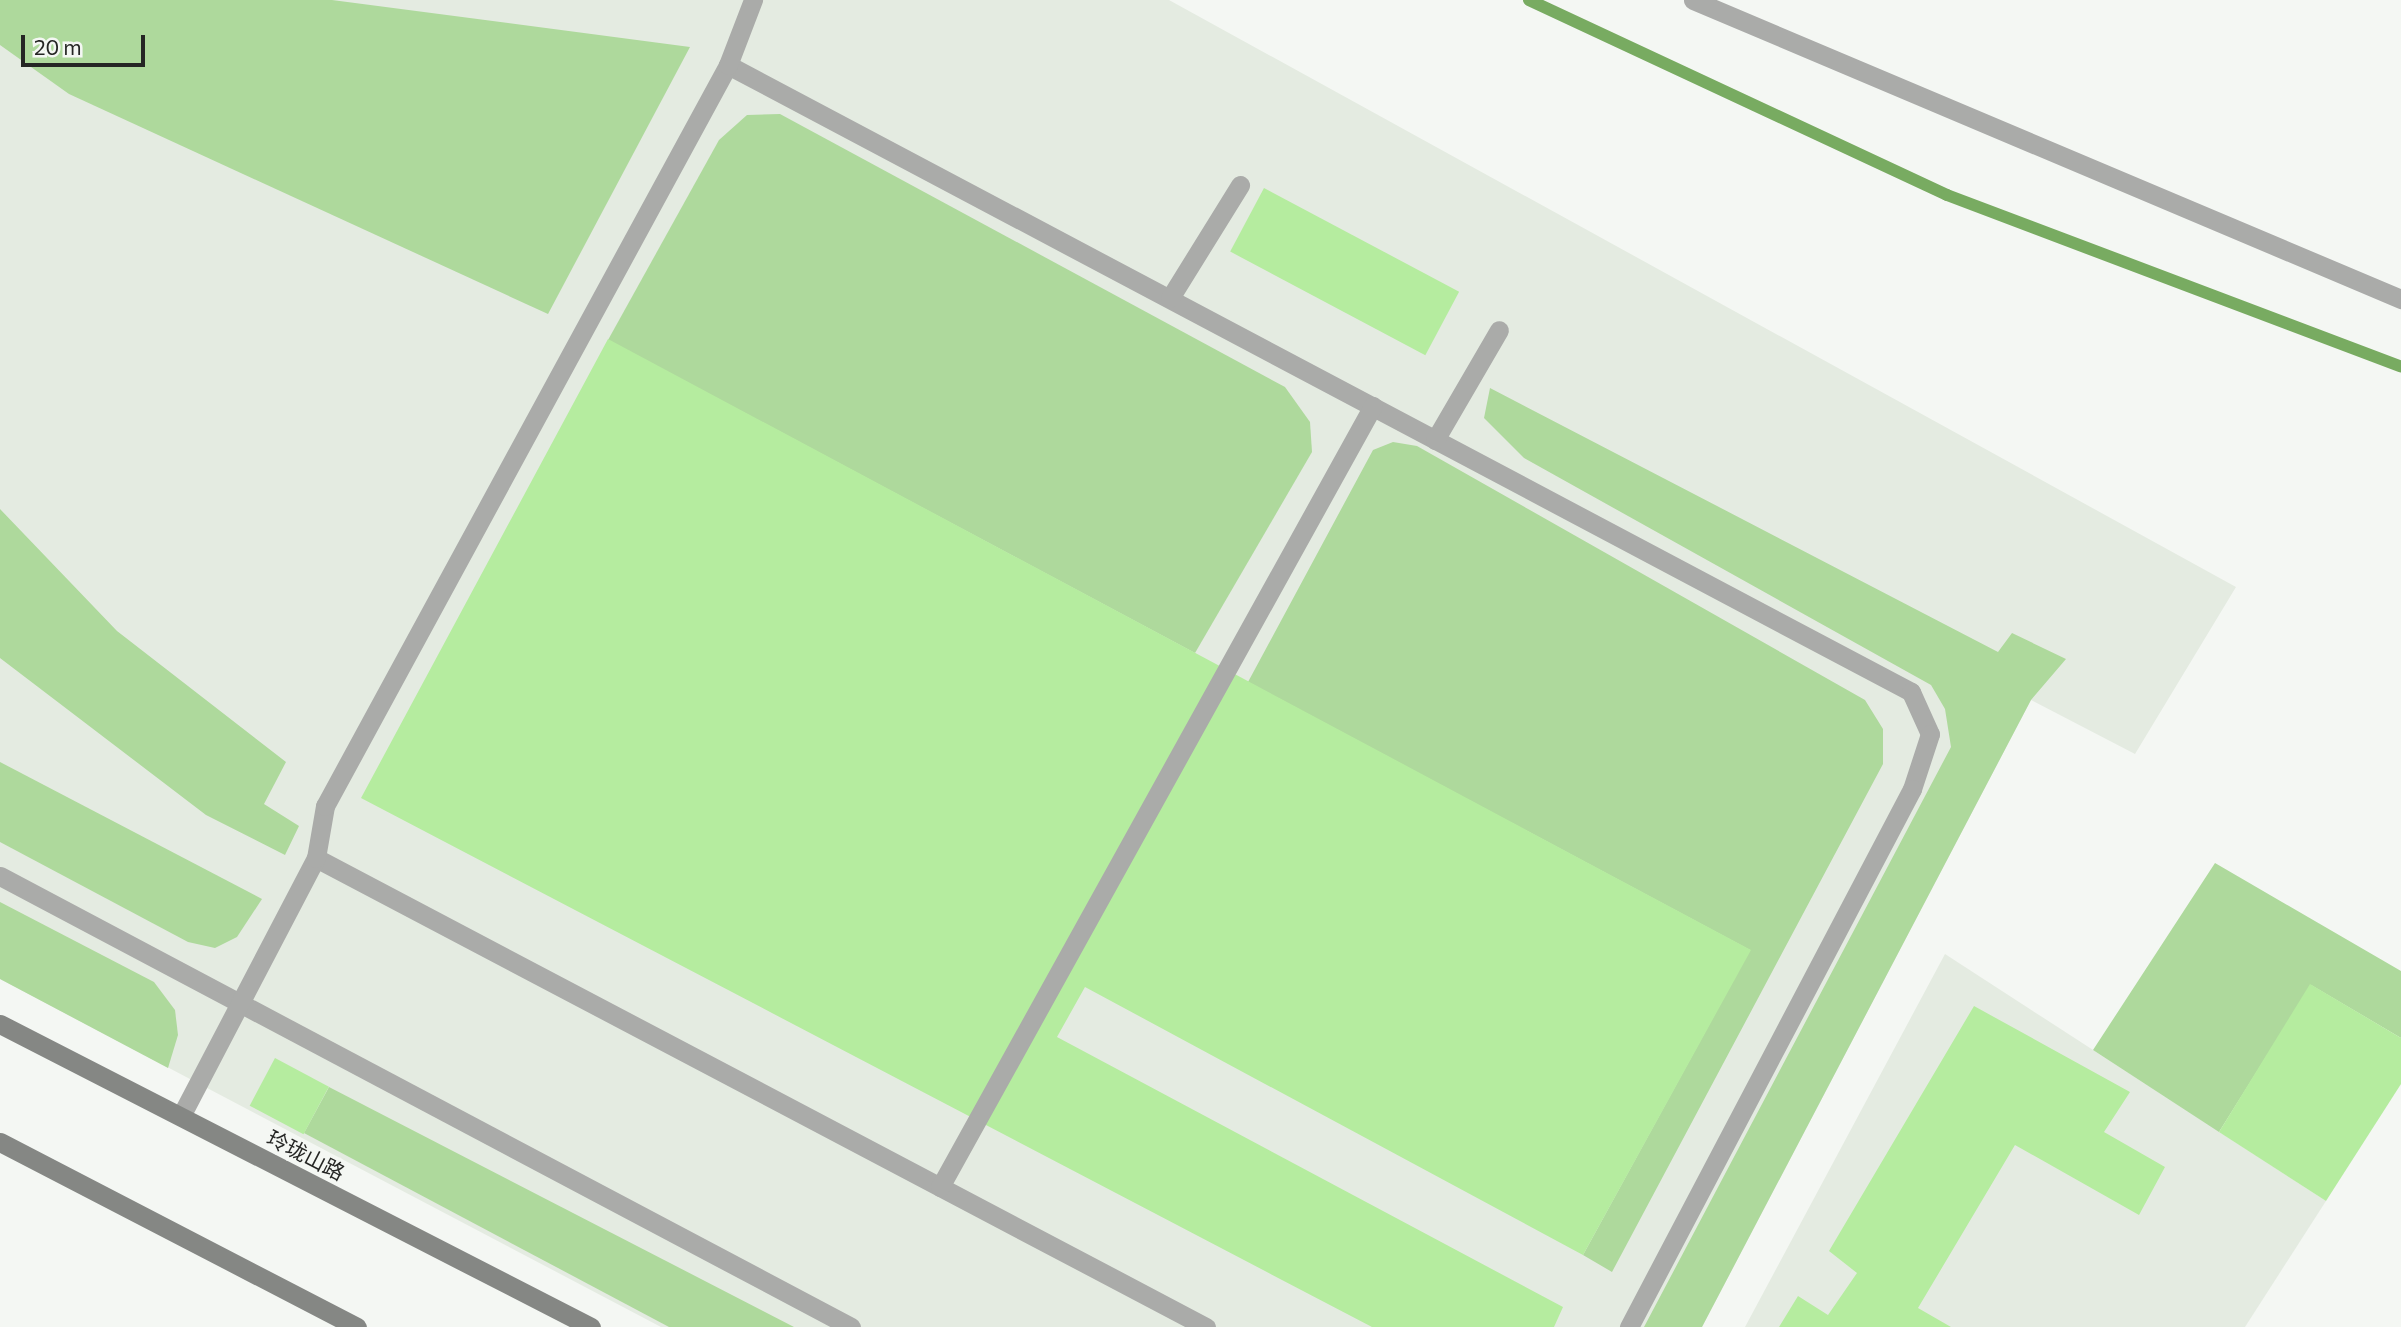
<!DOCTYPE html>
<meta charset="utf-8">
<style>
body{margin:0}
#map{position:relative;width:2401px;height:1327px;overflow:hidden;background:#f4f7f3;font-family:Commissioner,"Noto Sans SC",sans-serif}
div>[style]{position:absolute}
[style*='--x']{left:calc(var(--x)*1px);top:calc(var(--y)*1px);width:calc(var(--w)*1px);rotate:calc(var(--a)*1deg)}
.built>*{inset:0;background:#e4ebe1}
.green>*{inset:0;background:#aed99c}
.stream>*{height:12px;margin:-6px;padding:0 6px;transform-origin:6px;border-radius:6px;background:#78ab61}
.building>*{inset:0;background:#b5ec9f;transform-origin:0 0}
.service>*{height:19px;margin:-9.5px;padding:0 9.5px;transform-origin:9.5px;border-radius:9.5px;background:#aaaba9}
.minor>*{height:19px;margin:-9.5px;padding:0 9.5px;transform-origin:9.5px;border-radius:9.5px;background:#aaaba9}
.secondary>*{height:19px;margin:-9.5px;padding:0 9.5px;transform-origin:9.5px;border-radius:9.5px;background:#858784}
span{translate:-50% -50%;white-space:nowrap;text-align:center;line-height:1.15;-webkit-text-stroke:6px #f4f7f3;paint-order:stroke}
.street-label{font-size:21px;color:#252624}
.scale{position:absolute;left:21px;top:35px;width:124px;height:32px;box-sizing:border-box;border:4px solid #252624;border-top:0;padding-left:9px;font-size:21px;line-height:24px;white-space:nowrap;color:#252624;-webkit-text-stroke:5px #f4f7f3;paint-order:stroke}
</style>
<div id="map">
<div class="built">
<i style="clip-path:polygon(0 0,1169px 0,2236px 587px,2135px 754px,2031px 700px,1702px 1327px,661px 1327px,0 979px)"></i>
<i style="clip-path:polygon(1945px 954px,2326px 1201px,2245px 1327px,1745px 1327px)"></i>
</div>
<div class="green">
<i style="clip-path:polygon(0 0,332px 0,690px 47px,548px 314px,69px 94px,0 45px)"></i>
<i style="clip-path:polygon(780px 114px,1285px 387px,1310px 422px,1312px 452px,1195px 653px,608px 340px,719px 140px,747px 115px)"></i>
<i style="clip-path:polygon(1490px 388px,1998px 652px,2012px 633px,2066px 659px,2031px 700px,1702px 1327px,1644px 1327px,1951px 747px,1945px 709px,1931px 685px,1524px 458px,1484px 418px)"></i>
<i style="clip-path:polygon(1393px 442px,1417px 446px,1865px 700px,1883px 729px,1883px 764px,1612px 1272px,1583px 1255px,1750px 950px,1248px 682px,1373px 450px)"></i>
<i style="clip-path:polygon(0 509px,117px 631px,286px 762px,264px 804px,299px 826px,285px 855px,206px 815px,0 658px)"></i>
<i style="clip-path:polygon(0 762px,262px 899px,237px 937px,215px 948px,188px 942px,0 842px)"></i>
<i style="clip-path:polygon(2215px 863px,2401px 971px,2401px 1038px,2311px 985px,2219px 1132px,2093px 1050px)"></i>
<i style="clip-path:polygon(0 902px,154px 982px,175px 1010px,178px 1035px,168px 1068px,0 979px)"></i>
<i style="clip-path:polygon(329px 1087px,794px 1327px,669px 1327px,304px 1133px)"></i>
</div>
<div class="stream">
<i style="--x:1529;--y:0;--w:461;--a:25"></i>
<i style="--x:1947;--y:195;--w:485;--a:20.7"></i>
</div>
<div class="building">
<i style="left:1264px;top:188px;width:221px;height:72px;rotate:28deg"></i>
<i style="clip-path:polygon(608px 339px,1751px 950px,1583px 1255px,1085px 987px,1057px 1037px,1563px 1307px,1554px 1327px,1372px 1327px,361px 798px)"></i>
<i style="clip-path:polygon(2310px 984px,2401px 1038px,2401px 1084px,2326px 1201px,2219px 1132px)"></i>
<i style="clip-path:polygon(1974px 1006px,2130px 1092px,2104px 1132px,2165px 1167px,2139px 1215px,2015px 1145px,1918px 1308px,1951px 1327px,1779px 1327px,1798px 1296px,1828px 1315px,1857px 1273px,1829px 1251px)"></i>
<i style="left:275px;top:1058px;width:61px;height:54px;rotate:28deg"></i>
</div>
<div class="service">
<i style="--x:728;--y:65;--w:1339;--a:27.92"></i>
<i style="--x:1911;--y:692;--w:46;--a:65.7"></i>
<i style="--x:1930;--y:734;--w:58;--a:108.1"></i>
<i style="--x:1912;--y:789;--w:608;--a:117.75"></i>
<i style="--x:1170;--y:298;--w:133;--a:-58.2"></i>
<i style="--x:1435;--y:440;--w:127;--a:-59.8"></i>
<i style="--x:316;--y:858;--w:1006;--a:27.79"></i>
<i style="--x:0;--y:876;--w:963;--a:27.92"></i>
<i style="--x:181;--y:1116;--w:291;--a:-62.4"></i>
<i style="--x:316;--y:858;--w:53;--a:-80.2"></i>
<i style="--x:325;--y:806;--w:843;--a:-61.46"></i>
<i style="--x:728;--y:65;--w:70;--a:-69"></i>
<i style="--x:940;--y:1187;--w:893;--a:-61"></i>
</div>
<div class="minor">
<i style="--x:1693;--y:0;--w:769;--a:22.9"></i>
</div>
<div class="secondary">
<i style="--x:0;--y:1024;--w:664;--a:27.14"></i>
<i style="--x:0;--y:1142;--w:402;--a:27.4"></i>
</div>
<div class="street-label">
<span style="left:306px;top:1155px;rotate:27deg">玲珑山路</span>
</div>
<div class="scale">20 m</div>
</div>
